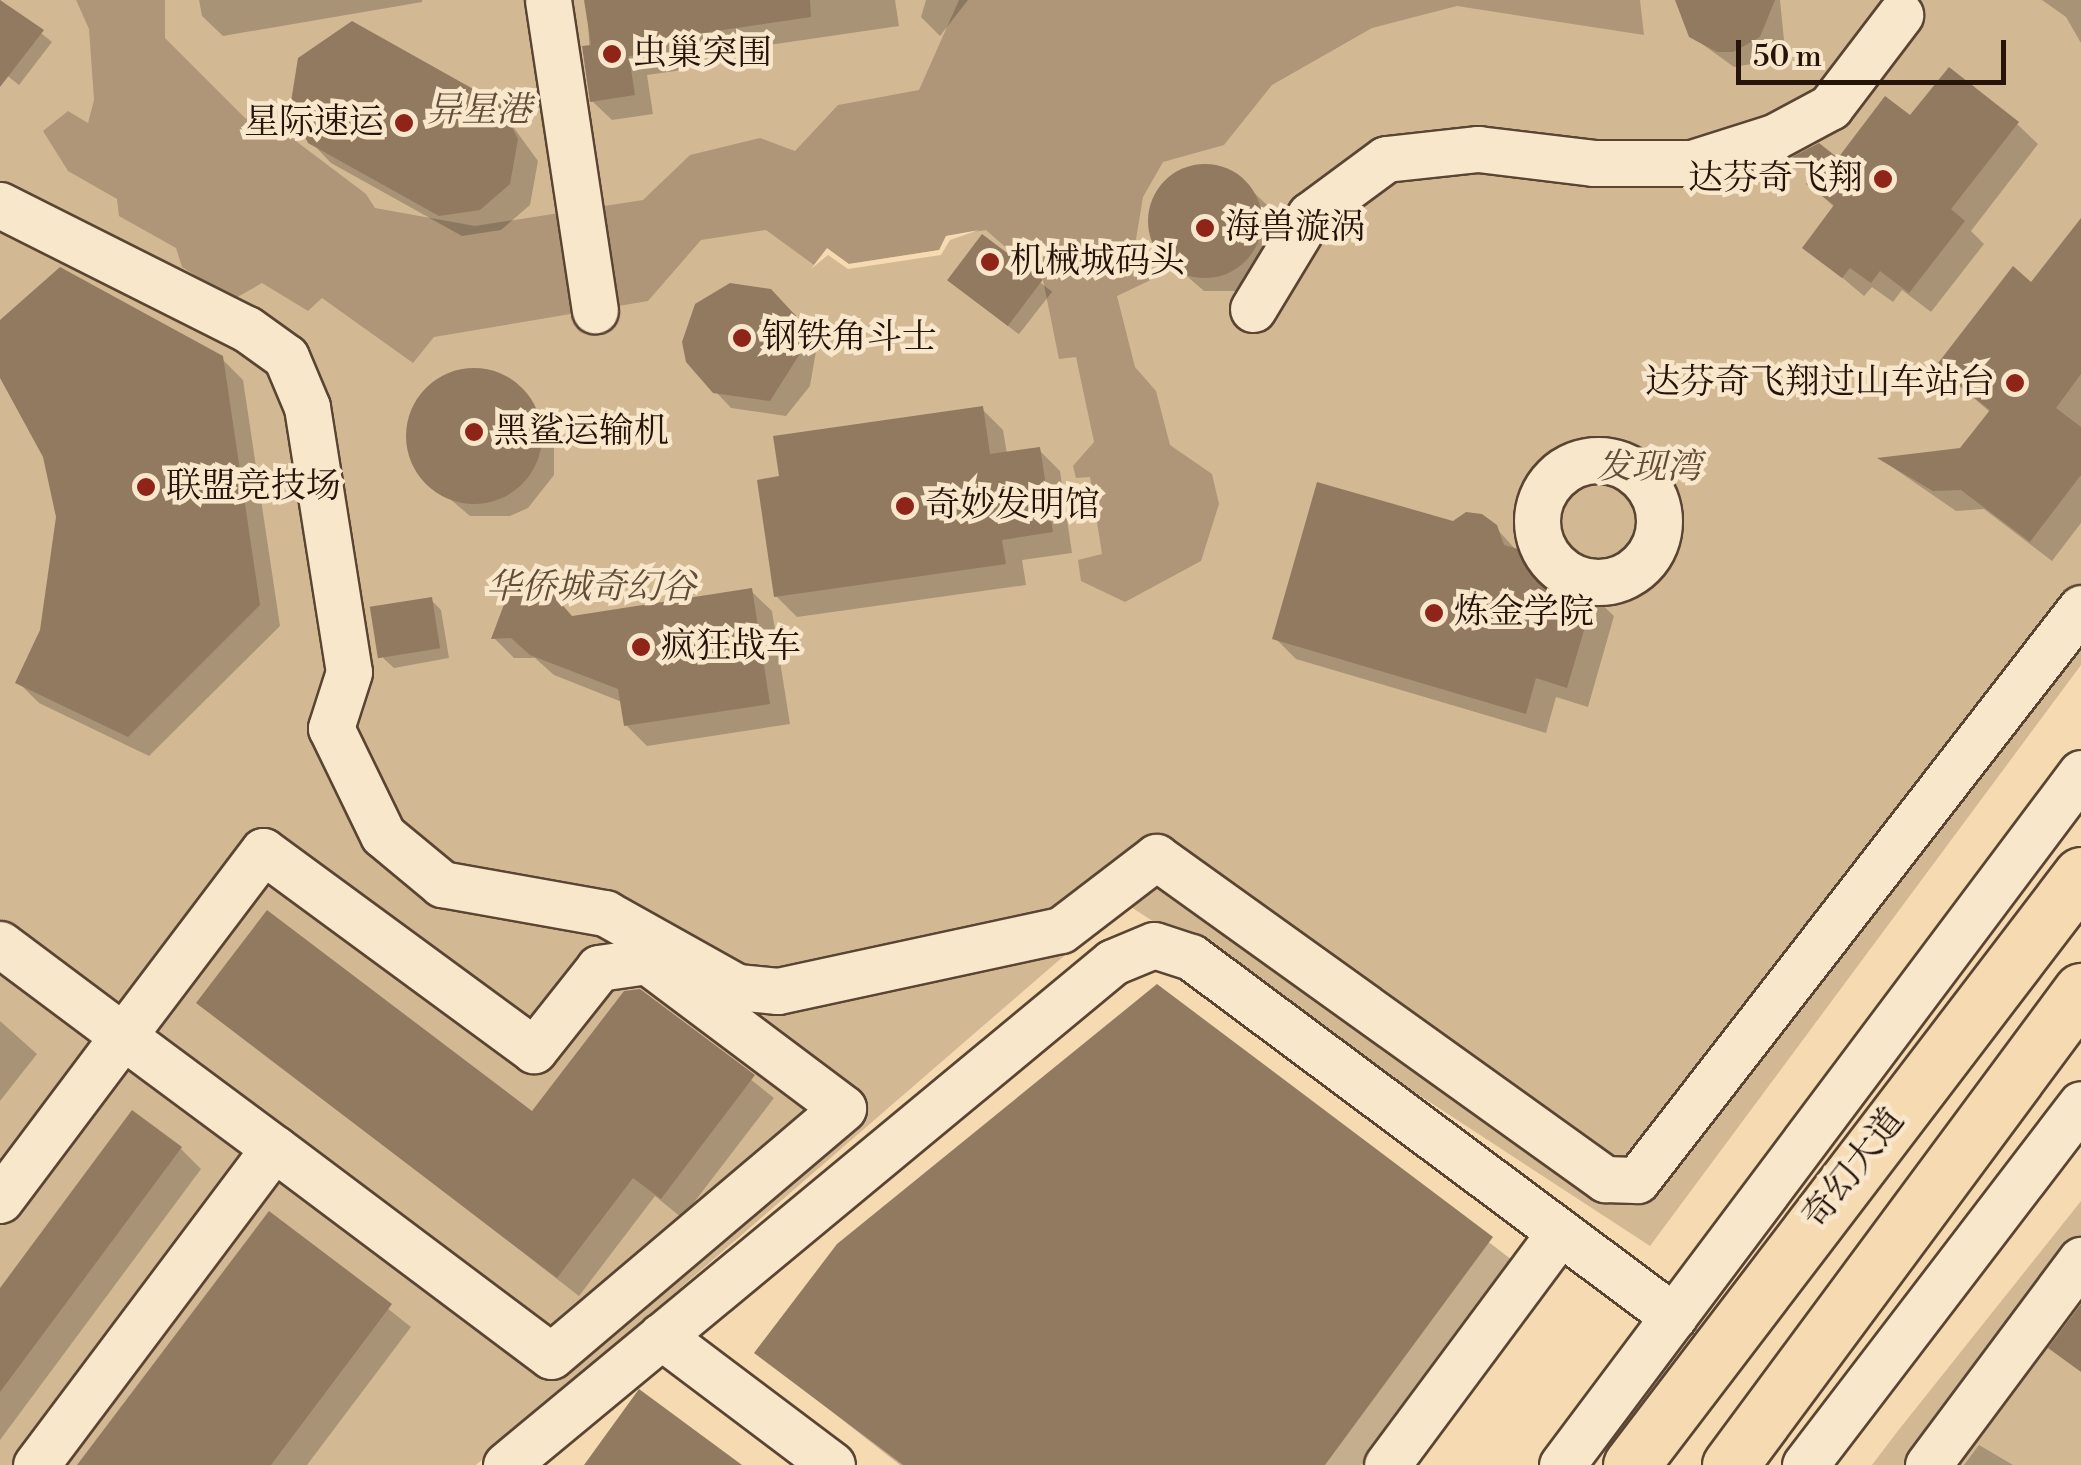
<!DOCTYPE html>
<meta charset="utf-8">
<style>
body{margin:0}
#map{position:relative;width:2081px;height:1465px;overflow:hidden;background:#f6dab1;font-family:"Libre Bodoni","Noto Serif SC",serif}
div>[style]{position:absolute}
[style*='--x']{left:calc(var(--x)*1px);top:calc(var(--y)*1px);width:calc(var(--w)*1px);rotate:calc(var(--a)*1deg)}
.green>*{inset:0;background:#d3b894}
.water>*{inset:0;background:#af9678}
.pier>*{inset:0;background:#f6dab1}
.shadow>*{inset:0;background:#0003;transform-origin:0 0}
.building>*{inset:0;background:#927a60;transform-origin:0 0}
.round{border-radius:50%}
.roads{filter:drop-shadow(2px 0 #5a4533) drop-shadow(-2px 0 #5a4533) drop-shadow(0 2px #5a4533) drop-shadow(0 -2px #5a4533)}
.minor>*{height:45px;margin:-22.5px;padding:0 22.5px;transform-origin:22.5px;border-radius:22.5px;background:#f9e7cc}
.minor>.ring{margin:-22.5px;padding:0;box-sizing:content-box;background:none;border:45px solid #f9e7cc;border-radius:50%}
.major>*{height:55px;margin:-27.5px;padding:0 27.5px;transform-origin:27.5px;border-radius:27.5px;background:#f6dab1}
.dots>*{width:28px;height:28px;translate:-50% -50%;box-sizing:border-box;border:5px solid #f9e7cc;border-radius:50%}
span{translate:-50% -50%;white-space:nowrap;text-align:center;line-height:1.15;-webkit-text-stroke:9px #f9e7cc;paint-order:stroke}
.poi-label{font-size:35px;color:#261309}
.left{translate:0 -50%;text-align:left}
.right{translate:-100% -50%;text-align:right}
.park-label{font-size:35px;color:#634d3a;font-style:italic}
.street-label{font-size:35px;color:#261309}
.scale{position:absolute;left:1736px;top:40px;width:270px;height:45px;box-sizing:border-box;border:5px solid #261309;border-top:0;padding-left:12px;font-size:30px;line-height:35px;white-space:nowrap;color:#261309;-webkit-text-stroke:8px #f9e7cc;paint-order:stroke}
</style>
<div id="map">
<div class="green">
<i style="clip-path:polygon(0 0,2081px 0,2081px 665px,1650px 1246px,1125px 903px,476px 1465px,0 1465px)"></i>
<i style="clip-path:polygon(2081px 1201px,2081px 1465px,1872px 1465px,1897px 1432px)"></i>
</div>
<div class="water">
<i style="clip-path:polygon(76px 0,165px 0,165px 38px,245px 118px,280px 129px,366px 194px,375px 208px,475px 226px,643px 200px,690px 155px,760px 138px,795px 151px,838px 105px,919px 90px,959px 0,1640px 0,1644px 35px,1457px 6px,1372px 28px,1272px 85px,1224px 145px,1163px 162px,1143px 197px,1136px 239px,1155px 278px,1117px 296px,1135px 367px,1156px 391px,1170px 445px,1212px 474px,1219px 504px,1201px 561px,1125px 602px,1081px 581px,1078px 560px,1102px 554px,1090px 477px,1076px 478px,1073px 466px,1094px 442px,1076px 357px,1059px 359px,1043px 280px,986px 230px,946px 236px,940px 250px,848px 264px,827px 249px,814px 265px,766px 230px,701px 240px,648px 301px,434px 337px,413px 363px,322px 298px,308px 311px,262px 283px,234px 299px,182px 267px,176px 248px,119px 216px,117px 199px,68px 171px,43px 131px,68px 111px,88px 123px,94px 100px,89px 29px)"></i>
</div>
<div class="pier">
<i style="clip-path:polygon(979px 230px,950px 240px,941px 255px,848px 269px,828px 255px,811px 269px,827px 248px,849px 264px,939px 250px,946px 236px)"></i>
</div>
<div class="shadow">
<i style="clip-path:polygon(0 0,52px 42px,19px 85px,0 70px)"></i>
<i style="clip-path:polygon(199px 0,422px 0,422px 2px,223px 36px,202px 16px)"></i>
<i style="clip-path:polygon(587px 0,895px 0,899px 26px,679px 58px,682px 70px,647px 75px,653px 114px,612px 120px,592px 101px)"></i>
<i style="clip-path:polygon(926px 0,968px 0,940px 36px,921px 17px)"></i>
<i style="clip-path:polygon(1681px 0,1780px 0,1784px 40px,1763px 62px,1734px 67px,1691px 36px)"></i>
<i style="clip-path:polygon(2042px 0,2081px 0,2081px 43px,2066px 17px)"></i>
<i style="clip-path:polygon(498px 106px,538px 161px,530px 205px,501px 230px,462px 236px,331px 163px,310px 141px)"></i>
<i style="clip-path:polygon(1911px 119px,2017px 124px,2038px 144px,1971px 231px,1984px 244px,1931px 312px,1902px 290px,1893px 302px,1872px 287px,1864px 296px,1806px 247px,1835px 208px,1810px 184px,1815px 177px,1796px 158px,1839px 162px)"></i>
<i style="clip-path:polygon(1200px 166px,1218px 168px,1250px 189px,1267px 205px,1278px 238px,1239px 291px,1204px 291px,1159px 252px,1150px 215px,1166px 182px)"></i>
<i style="clip-path:polygon(2081px 222px,2081px 523px,2052px 561px,1984px 509px,1956px 511px,1882px 460px,1961px 451px,1991px 413px,1938px 367px,2031px 286px)"></i>
<i style="left:982px;top:237px;width:89px;height:54px;rotate:38deg"></i>
<i style="clip-path:polygon(770px 292px,800px 319px,816px 351px,810px 386px,786px 416px,731px 408px,715px 391px)"></i>
<i style="clip-path:polygon(0 323px,221px 358px,243px 380px,280px 626px,149px 756px,39px 703px,18px 682px,42px 631px,59px 517px,45px 456px,0 374px)"></i>
<i style="clip-path:polygon(495px 374px,545px 416px,554px 434px,554px 475px,528px 508px,510px 516px,470px 516px,417px 471px,409px 426px,430px 387px,450px 375px)"></i>
<i style="clip-path:polygon(982px 409px,1003px 430px,1007px 454px,1039px 450px,1060px 471px,1072px 553px,1022px 560px,1026px 585px,797px 617px,776px 596px,782px 478px)"></i>
<i style="clip-path:polygon(1454px 524px,1495px 527px,1518px 552px,1545px 560px,1565px 580px,1563px 587px,1593px 596px,1614px 616px,1588px 707px,1556px 697px,1546px 733px,1296px 659px,1275px 638px)"></i>
<i style="clip-path:polygon(537px 579px,573px 618px,751px 591px,772px 611px,790px 724px,647px 746px,626px 725px,622px 702px,554px 675px,535px 658px,514px 658px,494px 638px)"></i>
<i style="clip-path:polygon(431px 600px,441px 610px,449px 658px,394px 668px,383px 658px)"></i>
<i style="clip-path:polygon(1157px 987px,1512px 1260px,1361px 1465px,900px 1465px,757px 1353px)"></i>
<i style="clip-path:polygon(639px 991px,774px 1098px,682px 1218px,655px 1196px,579px 1296px,200px 1003px,533px 1114px)"></i>
<i style="clip-path:polygon(0 1021px,37px 1054px,0 1101px)"></i>
<i style="clip-path:polygon(180px 1148px,201px 1169px,0 1440px,0 1292px)"></i>
<i style="clip-path:polygon(269px 1214px,411px 1327px,307px 1465px,80px 1465px)"></i>
<i style="clip-path:polygon(1979px 1445px,2013px 1465px,1964px 1465px)"></i>
</div>
<div class="building">
<i style="clip-path:polygon(0 0,44px 30px,0 87px)"></i>
<i style="clip-path:polygon(584px 0,810px 0,811px 17px,661px 39px,663px 51px,629px 56px,635px 95px,590px 102px,582px 46px,591px 45px)"></i>
<i style="clip-path:polygon(1675px 0,1775px 0,1760px 37px,1733px 52px,1717px 52px,1689px 37px)"></i>
<i style="clip-path:polygon(352px 21px,500px 104px,518px 139px,510px 184px,480px 210px,439px 216px,308px 143px,290px 108px,298px 58px)"></i>
<i style="clip-path:polygon(1949px 67px,2019px 122px,1951px 209px,1965px 221px,1909px 293px,1880px 271px,1871px 283px,1850px 268px,1842px 278px,1802px 248px,1834px 205px,1806px 184px,1815px 173px,1792px 157px,1819px 143px,1838px 158px,1885px 96px,1910px 115px)"></i>
<i class="round" style="left:1148px;top:164px;width:114px;height:114px"></i>
<i style="clip-path:polygon(2081px 218px,2081px 374px,2056px 408px,2081px 427px,2081px 475px,2030px 542px,1961px 490px,1933px 491px,1877px 458px,1960px 448px,1990px 410px,1935px 367px,2013px 266px,2031px 282px)"></i>
<i style="left:982px;top:234px;width:76px;height:58px;rotate:37deg"></i>
<i style="clip-path:polygon(60px 267px,223px 356px,260px 605px,128px 737px,15px 683px,40px 630px,56px 517px,43px 457px,0 378px,0 320px)"></i>
<i style="clip-path:polygon(730px 283px,771px 289px,796px 316px,801px 352px,770px 401px,713px 393px,686px 362px,682px 342px,695px 304px)"></i>
<i class="round" style="left:406px;top:368px;width:136px;height:136px"></i>
<i style="clip-path:polygon(983px 406px,990px 454px,1040px 447px,1053px 532px,1002px 540px,1006px 564px,774px 597px,757px 480px,779px 476px,773px 436px)"></i>
<i style="clip-path:polygon(1317px 482px,1453px 521px,1466px 512px,1482px 514px,1497px 525px,1504px 545px,1546px 557px,1540px 578px,1595px 593px,1567px 688px,1536px 678px,1526px 714px,1272px 639px)"></i>
<i style="clip-path:polygon(538px 577px,572px 616px,752px 588px,770px 704px,624px 726px,618px 689px,530px 655px,511px 638px,491px 639px,514px 578px)"></i>
<i style="left:432px;top:597px;width:52px;height:63px;rotate:81deg"></i>
<i style="clip-path:polygon(267px 910px,532px 1111px,624px 991px,640px 989px,755px 1075px,661px 1199px,633px 1178px,557px 1278px,196px 1003px)"></i>
<i style="clip-path:polygon(1157px 984px,1493px 1237px,1325px 1465px,903px 1465px,754px 1353px,837px 1244px)"></i>
<i style="clip-path:polygon(132px 1110px,182px 1147px,0 1392px,0 1288px)"></i>
<i style="clip-path:polygon(269px 1211px,392px 1304px,271px 1465px,77px 1465px)"></i>
<i style="clip-path:polygon(2081px 1304px,2081px 1372px,2048px 1348px)"></i>
<i style="clip-path:polygon(639px 1389px,742px 1465px,584px 1465px)"></i>
</div>
<div class="roads">
<div class="minor">
<i style="--x:548;--y:0;--w:314;--a:81.4"></i>
<i style="--x:0;--y:205;--w:276;--a:26.7"></i>
<i style="--x:247;--y:329;--w:48;--a:35.7"></i>
<i style="--x:286;--y:357;--w:54;--a:67.2"></i>
<i style="--x:307;--y:407;--w:268;--a:81"></i>
<i style="--x:349;--y:672;--w:59;--a:107.8"></i>
<i style="--x:331;--y:728;--w:119;--a:64.1"></i>
<i style="--x:383;--y:835;--w:77;--a:39.7"></i>
<i style="--x:442;--y:884;--w:166;--a:10.1"></i>
<i style="--x:605;--y:913;--w:151;--a:29.3"></i>
<i style="--x:737;--y:987;--w:41;--a:5.6"></i>
<i style="--x:778;--y:991;--w:289;--a:-12.2"></i>
<i style="--x:1061;--y:930;--w:120;--a:-37.5"></i>
<i style="--x:1156;--y:857;--w:553;--a:35.65"></i>
<i style="--x:1605;--y:1179;--w:32;--a:2"></i>
<i style="--x:1637;--y:1180;--w:724;--a:-52.18"></i>
<i style="--x:1253;--y:309;--w:110;--a:-58.8"></i>
<i style="--x:1310;--y:215;--w:94;--a:-36.4"></i>
<i style="--x:1386;--y:159;--w:93;--a:-6.2"></i>
<i style="--x:1478;--y:149;--w:116;--a:6.9"></i>
<i style="--x:1593;--y:163;--w:99;--a:0"></i>
<i style="--x:1692;--y:163;--w:86;--a:-17.6"></i>
<i style="--x:1774;--y:137;--w:64;--a:-28.2"></i>
<i style="--x:1830;--y:107;--w:116;--a:-52.7"></i>
<i class="ring" style="left:1537px;top:460px;width:77px;height:77px"></i>
<i style="--x:0;--y:944;--w:154;--a:36.8"></i>
<i style="--x:123;--y:1036;--w:188;--a:36.6"></i>
<i style="--x:274;--y:1148;--w:346;--a:36.9"></i>
<i style="--x:551;--y:1356;--w:383;--a:-40.3"></i>
<i style="--x:843;--y:1108;--w:245;--a:-143.1"></i>
<i style="--x:647;--y:961;--w:49;--a:171.7"></i>
<i style="--x:599;--y:968;--w:105;--a:128.4"></i>
<i style="--x:534;--y:1050;--w:336;--a:-143.7"></i>
<i style="--x:263;--y:851;--w:232;--a:127.1"></i>
<i style="--x:123;--y:1036;--w:205;--a:126.9"></i>
<i style="--x:661;--y:1336;--w:214;--a:37"></i>
<i style="--x:36;--y:1465;--w:396;--a:-53.1"></i>
<i style="--x:506;--y:1465;--w:788;--a:-39.65"></i>
<i style="--x:1113;--y:962;--w:44;--a:-22.5"></i>
<i style="--x:1154;--y:945;--w:39;--a:18"></i>
<i style="--x:1191;--y:957;--w:602;--a:36.7"></i>
<i style="--x:1387;--y:1465;--w:290;--a:-53.4"></i>
<i style="--x:1562;--y:1465;--w:865;--a:-53.13"></i>
<i style="--x:1805;--y:1465;--w:454;--a:-52.6"></i>
<i style="--x:1928;--y:1465;--w:256;--a:-53.3"></i>
</div>
<div class="major">
<i style="--x:1631;--y:1465;--w:742;--a:-52.67"></i>
<i style="--x:1730;--y:1465;--w:590;--a:-53.48"></i>
</div>
</div>
<div class="dots">
<i style="left:612px;top:54px;background:#8f2418"></i>
<i style="left:404px;top:123px;background:#8f2418"></i>
<i style="left:1883px;top:179px;background:#8f2418"></i>
<i style="left:1205px;top:228px;background:#8f2418"></i>
<i style="left:990px;top:262px;background:#8f2418"></i>
<i style="left:742px;top:338px;background:#8f2418"></i>
<i style="left:2015px;top:383px;background:#8f2418"></i>
<i style="left:474px;top:432px;background:#8f2418"></i>
<i style="left:146px;top:487px;background:#8f2418"></i>
<i style="left:905px;top:506px;background:#8f2418"></i>
<i style="left:1434px;top:613px;background:#8f2418"></i>
<i style="left:641px;top:647px;background:#8f2418"></i>
</div>
<div class="poi-label">
<span class="left" style="left:632px;top:54px">虫巢突围</span>
<span class="right" style="left:384px;top:123px">星际速运</span>
<span class="right" style="left:1863px;top:179px">达芬奇飞翔</span>
<span class="left" style="left:1225px;top:228px">海兽漩涡</span>
<span class="left" style="left:1010px;top:262px">机械城码头</span>
<span class="left" style="left:762px;top:338px">钢铁角斗士</span>
<span class="right" style="left:1995px;top:383px">达芬奇飞翔过山车站台</span>
<span class="left" style="left:494px;top:432px">黑鲨运输机</span>
<span class="left" style="left:166px;top:487px">联盟竞技场</span>
<span class="left" style="left:925px;top:506px">奇妙发明馆</span>
<span class="left" style="left:1454px;top:613px">炼金学院</span>
<span class="left" style="left:661px;top:647px">疯狂战车</span>
</div>
<div class="park-label">
<span style="left:479px;top:111px">异星港</span>
<span style="left:1649px;top:468px">发现湾</span>
<span style="left:591px;top:588px">华侨城奇幻谷</span>
</div>
<div class="street-label">
<span style="left:1854px;top:1169px;rotate:-52deg">奇幻大道</span>
</div>
<div class="scale">50 m</div>
</div>
